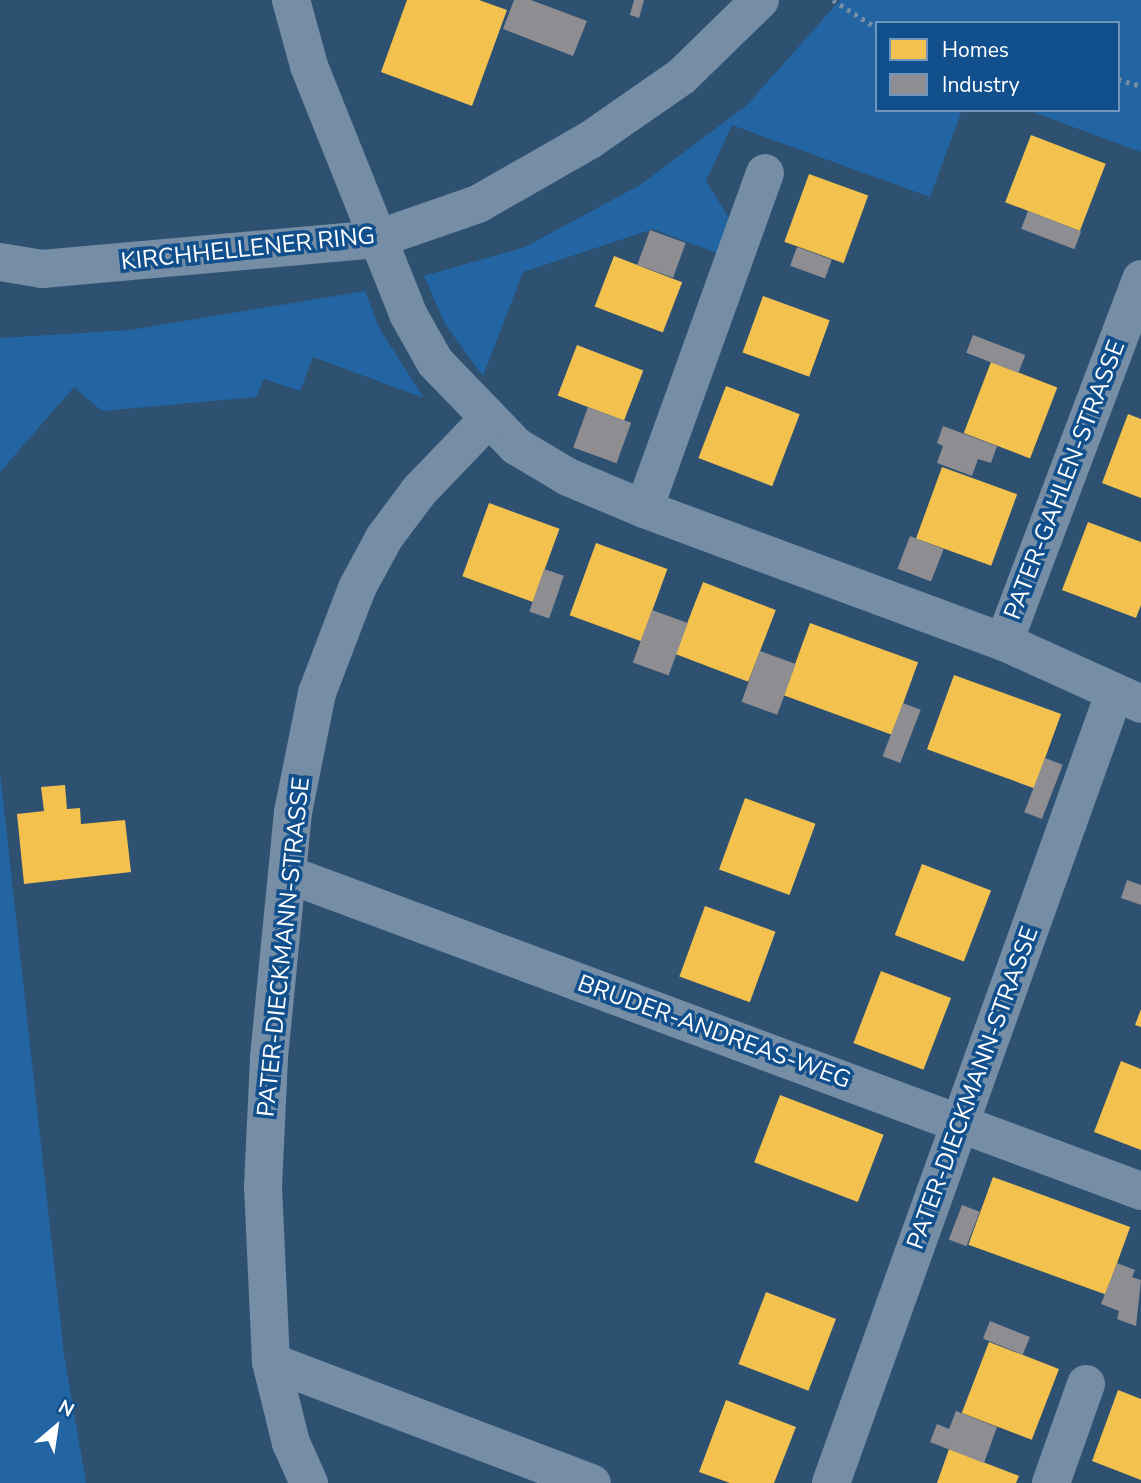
<!DOCTYPE html>
<style>
body{margin:0}
#map{position:relative;width:1141px;height:1483px;overflow:hidden;background:#2e5071;font-family:"Nunito Sans",sans-serif}
div>[style]{position:absolute}
[style*='--x']{left:calc(var(--x)*1px);top:calc(var(--y)*1px);width:calc(var(--w)*1px);rotate:calc(var(--a)*1deg)}
.green>*{inset:0;background:#2265a2}
.homes>*{inset:0;background:#f2c14e;transform-origin:0 0}
.industry>*{inset:0;background:#8d8d92;transform-origin:0 0}
.path>*{height:4.5px;margin-top:-2.25px;transform-origin:0;background:repeating-linear-gradient(90deg,#758da5 0 3.5px,transparent 0 8.5px)}
.minor>*{height:38px;margin:-19px;padding:0 19px;transform-origin:19px;border-radius:19px;background:#758da5}
span{translate:-50% -50%;white-space:nowrap;text-align:center;line-height:1.15;-webkit-text-stroke:7px #12508d;paint-order:stroke}
.street-label{font-size:24px;color:#fff}
.legend{position:absolute;left:875px;top:21px;width:245px;height:91px;box-sizing:border-box;background:#12508d;border:2px solid #7196bb;margin:0;padding:9px 12px;list-style:none;font-size:21px;color:#fff}
.legend li{display:flex;align-items:center;gap:14px;height:35px}
.legend b{width:35px;border:2px solid #7196bb}
.north{position:absolute;left:21px;top:1392px;width:70px;height:70px;-webkit-text-stroke:5px #12508d;paint-order:stroke;rotate:29deg;font-size:19px;font-weight:700;line-height:28px;text-align:center;color:#fff}
.north::after{content:'';display:block;margin:auto;width:24px;height:32px;background:#fff;clip-path:polygon(50% 0,100% 100%,50% 72%,0 100%)}
</style>
<div id="map">
<div class="green">
<i style="clip-path:polygon(840px 0,1141px 0,1141px 152px,1027px 110px,1118px 110px,1118px 23px,877px 23px,877px 110px,962px 110px,930px 197px,732px 125px,706px 181px,729px 218px,717px 253px,653px 229px,523px 272px,483px 376px,445px 324px,424px 276px,525px 247px,640px 185px,746px 106px)"></i>
<i style="clip-path:polygon(365px 291px,379px 328px,424px 398px,313px 357px,300px 391px,264px 379px,256px 397px,102px 411px,74px 387px,0 472px,0 338px,130px 330px)"></i>
<i style="clip-path:polygon(0 772px,64px 1354px,86px 1483px,0 1483px)"></i>
</div>
<div class="homes">
<i style="clip-path:polygon(407px 0,479px 0,507px 10px,472px 106px,381px 72px)"></i>
<i style="left:1031px;top:135px;width:80px;height:72px;rotate:21deg"></i>
<i style="left:809px;top:174px;width:63px;height:72px;rotate:20deg"></i>
<i style="left:614px;top:256px;width:73px;height:54px;rotate:21deg"></i>
<i style="left:763px;top:296px;width:71px;height:60px;rotate:20deg"></i>
<i style="left:577px;top:345px;width:71px;height:54px;rotate:21deg"></i>
<i style="left:991px;top:362px;width:71px;height:76px;rotate:21deg"></i>
<i style="left:726px;top:386px;width:79px;height:77px;rotate:21deg"></i>
<i style="clip-path:polygon(1128px 414px,1141px 419px,1141px 498px,1102px 483px)"></i>
<i style="left:942px;top:467px;width:80px;height:76px;rotate:20deg"></i>
<i style="left:489px;top:503px;width:75px;height:78px;rotate:20deg"></i>
<i style="clip-path:polygon(1088px 522px,1141px 542px,1141px 605px,1136px 618px,1062px 590px)"></i>
<i style="left:596px;top:543px;width:76px;height:77px;rotate:20deg"></i>
<i style="left:703px;top:582px;width:78px;height:77px;rotate:21deg"></i>
<i style="left:810px;top:623px;width:115px;height:77px;rotate:20deg"></i>
<i style="left:954px;top:675px;width:114px;height:79px;rotate:20deg"></i>
<i style="clip-path:polygon(65px 785px,67px 809px,80px 808px,81px 824px,125px 820px,131px 872px,24px 884px,17px 814px,44px 811px,41px 787px)"></i>
<i style="left:745px;top:798px;width:75px;height:76px;rotate:20deg"></i>
<i style="left:922px;top:864px;width:74px;height:76px;rotate:21deg"></i>
<i style="left:705px;top:906px;width:75px;height:75px;rotate:20deg"></i>
<i style="left:881px;top:971px;width:75px;height:77px;rotate:21deg"></i>
<i style="clip-path:polygon(1141px 1009px,1141px 1027px,1135px 1025px)"></i>
<i style="clip-path:polygon(1121px 1061px,1141px 1069px,1141px 1150px,1094px 1132px)"></i>
<i style="left:780px;top:1095px;width:111px;height:72px;rotate:21deg"></i>
<i style="left:993px;top:1177px;width:146px;height:72px;rotate:20deg"></i>
<i style="left:766px;top:1292px;width:75px;height:77px;rotate:21deg"></i>
<i style="left:989px;top:1342px;width:75px;height:76px;rotate:21deg"></i>
<i style="clip-path:polygon(1118px 1390px,1141px 1399px,1141px 1480px,1092px 1461px)"></i>
<i style="clip-path:polygon(726px 1400px,796px 1427px,774px 1483px,730px 1483px,699px 1472px)"></i>
<i style="clip-path:polygon(949px 1449px,1019px 1476px,1016px 1483px,937px 1483px)"></i>
</div>
<div class="industry">
<i style="clip-path:polygon(514px 0,531px 0,587px 21px,573px 56px,503px 29px)"></i>
<i style="clip-path:polygon(634px 0,644px 0,639px 18px,630px 15px)"></i>
<i style="left:1028px;top:211px;width:57px;height:19px;rotate:21deg"></i>
<i style="left:650px;top:230px;width:38px;height:37px;rotate:20deg"></i>
<i style="left:797px;top:247px;width:37px;height:20px;rotate:20deg"></i>
<i style="left:973px;top:335px;width:56px;height:19px;rotate:21deg"></i>
<i style="left:588px;top:407px;width:46px;height:43px;rotate:20deg"></i>
<i style="clip-path:polygon(943px 426px,997px 446px,991px 463px,978px 459px,972px 476px,937px 463px,943px 446px,937px 443px)"></i>
<i style="left:910px;top:536px;width:36px;height:35px;rotate:21deg"></i>
<i style="left:544px;top:569px;width:21px;height:45px;rotate:19deg"></i>
<i style="left:652px;top:610px;width:38px;height:56px;rotate:20deg"></i>
<i style="left:760px;top:651px;width:38px;height:54px;rotate:20deg"></i>
<i style="left:903px;top:703px;width:19px;height:57px;rotate:21deg"></i>
<i style="left:1045px;top:758px;width:19px;height:58px;rotate:21deg"></i>
<i style="clip-path:polygon(1127px 880px,1141px 885px,1141px 905px,1121px 898px)"></i>
<i style="left:962px;top:1205px;width:19px;height:37px;rotate:21deg"></i>
<i style="clip-path:polygon(1117px 1263px,1135px 1270px,1132px 1277px,1141px 1280px,1136px 1326px,1117px 1319px,1119px 1311px,1101px 1304px)"></i>
<i style="left:990px;top:1321px;width:43px;height:19px;rotate:22deg"></i>
<i style="clip-path:polygon(956px 1411px,997px 1427px,984px 1463px,930px 1442px,937px 1424px,949px 1429px)"></i>
</div>
<div class="path">
<i style="--x:833;--y:0;--w:52;--a:32.5"></i>
<i style="--x:1118;--y:79;--w:24;--a:17"></i>
</div>
<div class="minor">
<i style="--x:291;--y:0;--w:68;--a:74.7"></i>
<i style="--x:309;--y:66;--w:267;--a:68.2"></i>
<i style="--x:408;--y:314;--w:55;--a:60.6"></i>
<i style="--x:435;--y:362;--w:117;--a:46"></i>
<i style="--x:516;--y:446;--w:61;--a:30.8"></i>
<i style="--x:568;--y:477;--w:82;--a:22.8"></i>
<i style="--x:644;--y:509;--w:384;--a:20.3"></i>
<i style="--x:1004;--y:642;--w:150;--a:24.3"></i>
<i style="--x:0;--y:262;--w:43;--a:9.5"></i>
<i style="--x:42;--y:269;--w:336;--a:-5.1"></i>
<i style="--x:377;--y:239;--w:107;--a:-19.1"></i>
<i style="--x:478;--y:204;--w:129;--a:-29.7"></i>
<i style="--x:590;--y:140;--w:112;--a:-34.8"></i>
<i style="--x:682;--y:76;--w:109;--a:-44.3"></i>
<i style="--x:644;--y:509;--w:357;--a:-70.2"></i>
<i style="--x:1004;--y:642;--w:388;--a:-69.3"></i>
<i style="--x:287;--y:874;--w:911;--a:20.36"></i>
<i style="--x:271;--y:1362;--w:343;--a:20.7"></i>
<i style="--x:309;--y:1483;--w:44;--a:-114.2"></i>
<i style="--x:291;--y:1443;--w:83;--a:-103.9"></i>
<i style="--x:271;--y:1362;--w:176;--a:-92.6"></i>
<i style="--x:263;--y:1186;--w:129;--a:-87.3"></i>
<i style="--x:269;--y:1057;--w:246;--a:-84.4"></i>
<i style="--x:293;--y:812;--w:121;--a:-78.6"></i>
<i style="--x:317;--y:693;--w:112;--a:-69.1"></i>
<i style="--x:357;--y:588;--w:57;--a:-61.6"></i>
<i style="--x:384;--y:538;--w:59;--a:-53.3"></i>
<i style="--x:419;--y:491;--w:100;--a:-46.2"></i>
<i style="--x:831;--y:1483;--w:838;--a:-70.27"></i>
<i style="--x:1051;--y:1483;--w:105;--a:-70.5"></i>
</div>
<div class="street-label">
<span style="left:248px;top:249px;rotate:-6deg">KIRCHHELLENER RING</span>
<span style="left:1065px;top:480px;rotate:-69deg">PATER-GAHLEN-STRASSE</span>
<span style="left:284px;top:947px;rotate:-84deg">PATER-DIECKMANN-STRASSE</span>
<span style="left:714px;top:1032px;rotate:20deg">BRUDER-ANDREAS-WEG</span>
<span style="left:973px;top:1088px;rotate:-70deg">PATER-DIECKMANN-STRASSE</span>
</div>
<ul class="legend">
<li><b style="height:19px;background:#f2c14e"></b>Homes</li>
<li><b style="height:19px;background:#8d8d92"></b>Industry</li>
</ul>
<div class="north">N</div>
</div>
